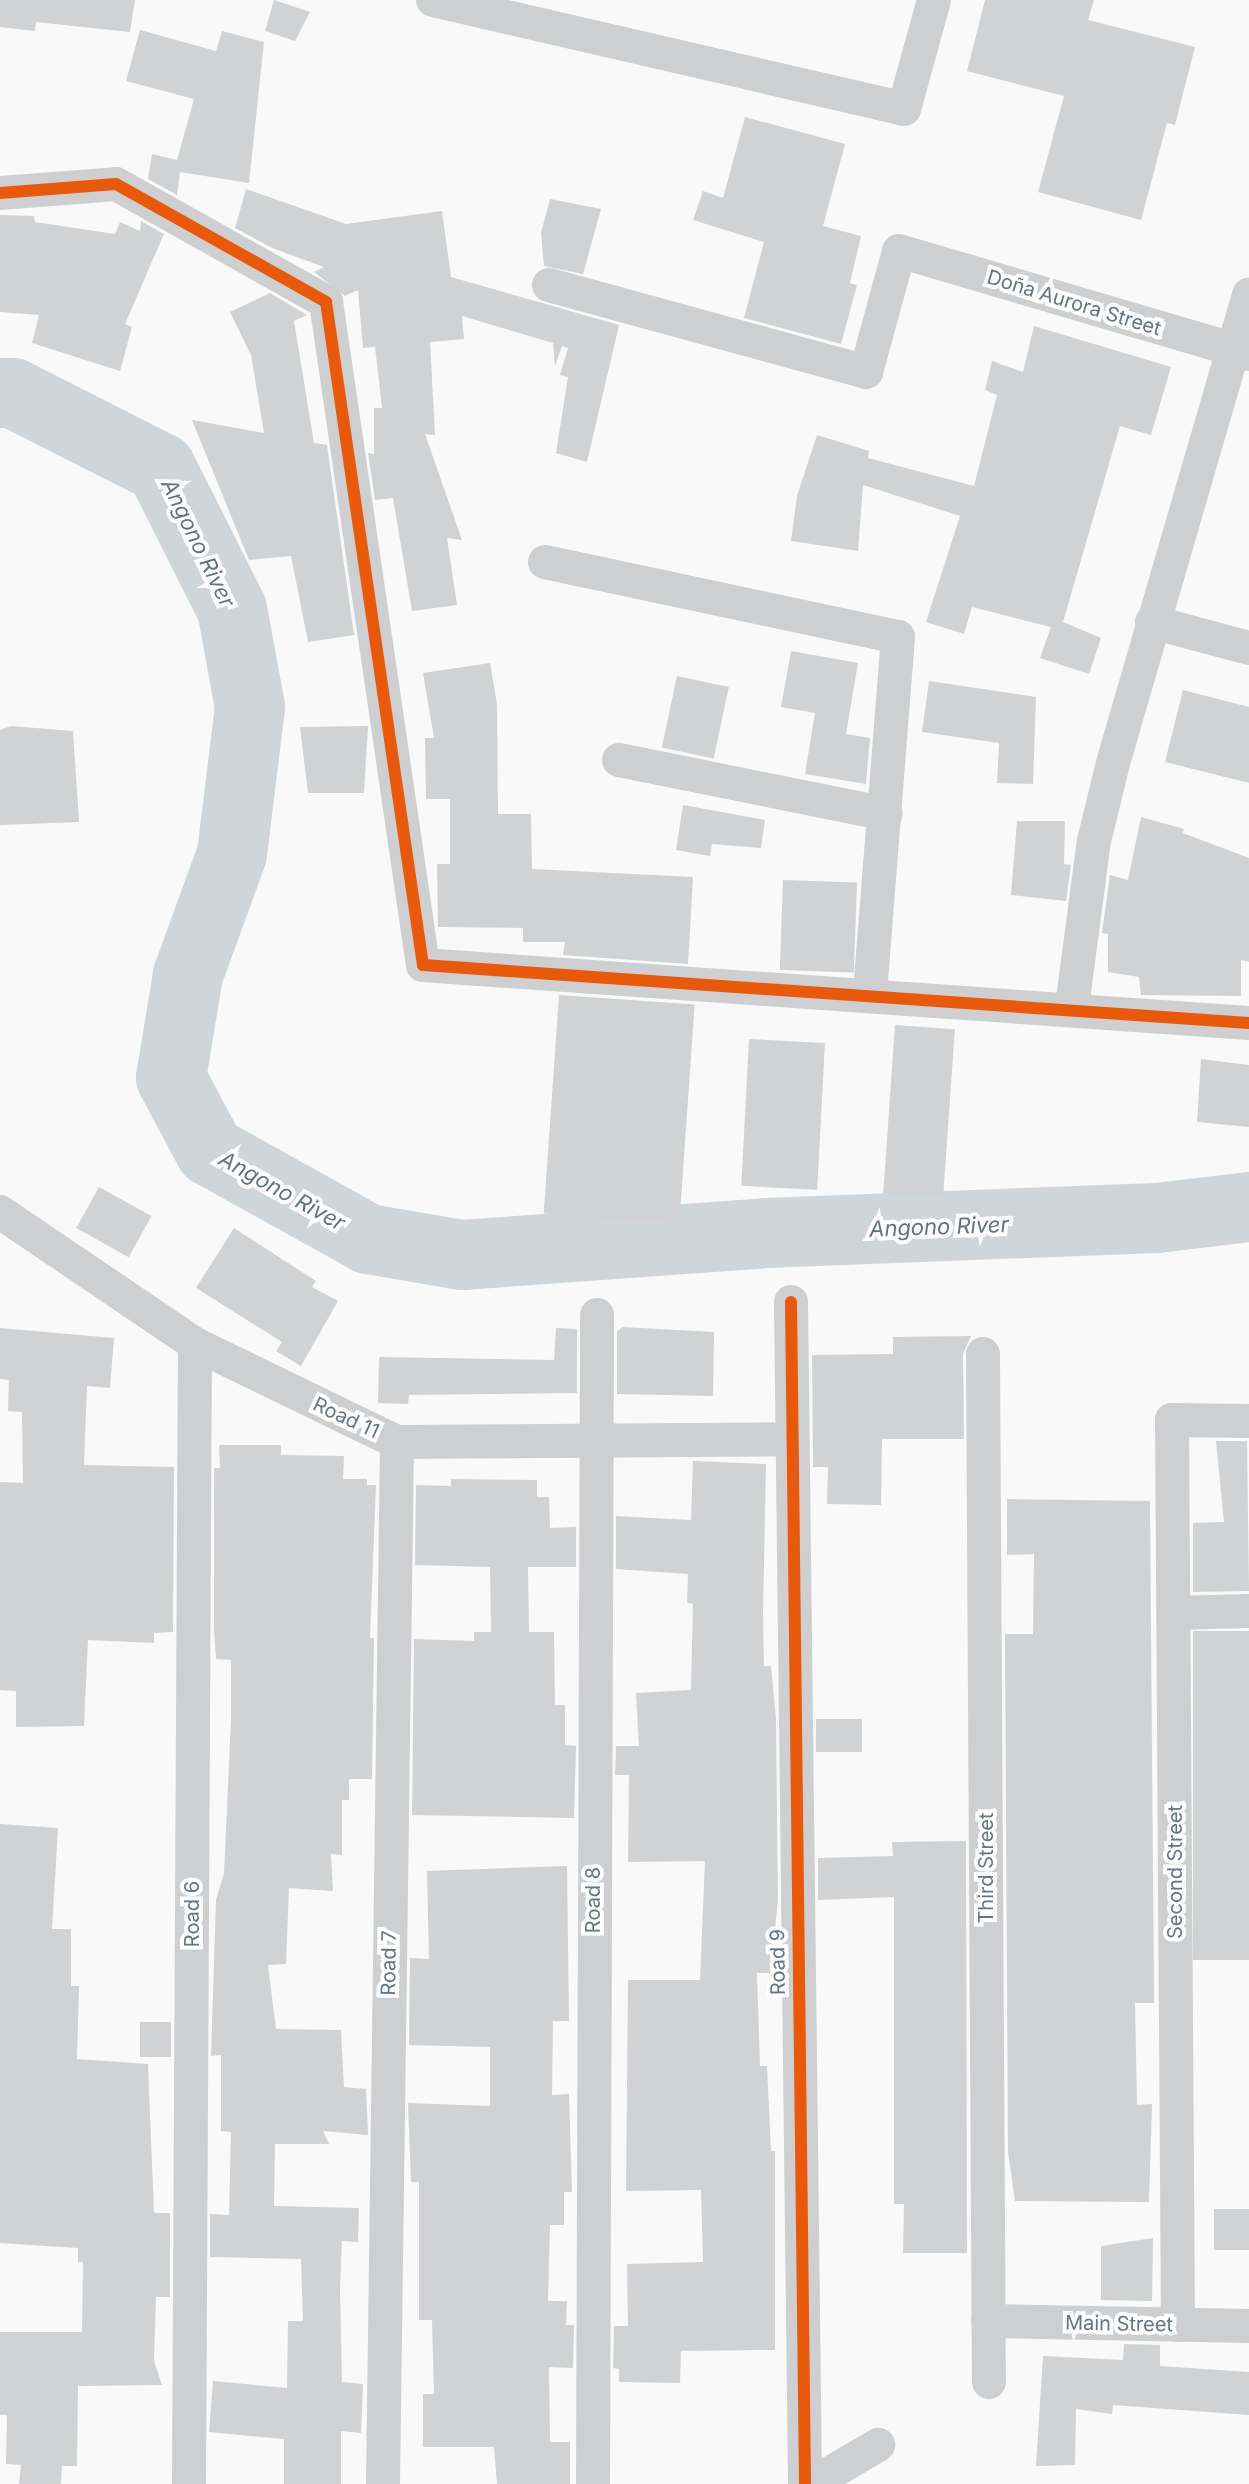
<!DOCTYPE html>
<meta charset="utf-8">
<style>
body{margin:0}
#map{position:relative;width:1249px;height:2484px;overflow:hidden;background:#f9f9f9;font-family:Inter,sans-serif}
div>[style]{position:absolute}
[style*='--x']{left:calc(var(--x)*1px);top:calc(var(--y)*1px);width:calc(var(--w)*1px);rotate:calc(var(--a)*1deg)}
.river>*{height:70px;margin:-35px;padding:0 35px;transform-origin:35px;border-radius:35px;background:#ced6d9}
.building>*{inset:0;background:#d0d2d3;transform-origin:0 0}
.minor>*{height:34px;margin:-17px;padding:0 17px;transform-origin:17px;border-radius:17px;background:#cecfd0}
.cycleway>*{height:12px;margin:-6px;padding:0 6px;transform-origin:6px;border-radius:6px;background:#e8590c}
span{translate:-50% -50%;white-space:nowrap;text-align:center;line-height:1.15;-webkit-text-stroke:8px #fff;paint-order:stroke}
.street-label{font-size:20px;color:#657683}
.water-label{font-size:22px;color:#60757c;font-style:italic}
</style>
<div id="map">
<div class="river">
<i style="--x:0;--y:393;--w:13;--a:0"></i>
<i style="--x:13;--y:393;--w:166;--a:26.9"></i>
<i style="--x:161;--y:468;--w:158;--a:63.3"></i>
<i style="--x:232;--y:609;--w:100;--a:79.6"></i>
<i style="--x:250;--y:707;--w:148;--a:97"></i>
<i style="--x:232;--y:854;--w:129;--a:110"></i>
<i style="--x:188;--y:975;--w:104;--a:99.4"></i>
<i style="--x:171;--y:1078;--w:83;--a:61.9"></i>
<i style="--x:210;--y:1151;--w:181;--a:29.1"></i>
<i style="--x:368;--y:1239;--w:95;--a:9.7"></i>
<i style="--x:462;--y:1255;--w:305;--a:-4.1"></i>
<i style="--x:766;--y:1233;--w:391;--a:-2.2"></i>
<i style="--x:1157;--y:1218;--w:93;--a:-6.8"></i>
</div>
<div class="building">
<i style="clip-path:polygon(0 0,135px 0,130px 32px,36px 22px,35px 31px,0 27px)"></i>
<i style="clip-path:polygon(274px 0,310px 12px,295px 41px,265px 31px)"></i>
<i style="clip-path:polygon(985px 0,1094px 0,1088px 20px,1195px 47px,1175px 125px,1167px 123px,1141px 220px,1038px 192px,1064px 96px,967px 71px)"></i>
<i style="clip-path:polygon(140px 30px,216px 51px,222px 31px,264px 42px,249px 183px,180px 172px,177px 195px,148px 179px,152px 154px,177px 160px,194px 99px,126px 81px)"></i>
<i style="clip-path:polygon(745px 117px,845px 144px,823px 226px,861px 236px,850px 283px,857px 285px,841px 344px,744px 318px,764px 242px,693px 220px,703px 191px,723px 198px)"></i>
<i style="clip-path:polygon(246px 189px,346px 224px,442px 211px,451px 277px,619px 325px,587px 462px,556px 453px,568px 377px,560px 375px,568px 348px,562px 346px,555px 366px,553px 343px,462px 316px,464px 339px,430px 342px,435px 435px,425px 434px,462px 540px,447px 538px,457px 605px,412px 611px,393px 498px,375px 500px,368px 453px,374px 454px,374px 408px,382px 408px,375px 347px,363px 348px,358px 290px,345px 296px,314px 272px,324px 267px,272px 248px,235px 228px)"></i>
<i style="clip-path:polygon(550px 199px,601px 209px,583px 274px,544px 266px,541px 233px)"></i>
<i style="clip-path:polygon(0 215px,34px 216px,35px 222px,115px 234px,120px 222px,140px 231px,141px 221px,164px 234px,125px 324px,132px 327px,120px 371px,32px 343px,39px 315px,0 312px)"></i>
<i style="clip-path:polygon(270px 293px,307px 315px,294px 321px,314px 443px,327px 445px,354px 635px,308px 642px,291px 556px,249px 560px,192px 420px,264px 433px,251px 355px,230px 312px)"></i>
<i style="clip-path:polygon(1034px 326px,1171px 367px,1151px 435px,1120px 426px,1063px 622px,1101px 638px,1089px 674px,1040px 658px,1051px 627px,972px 607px,964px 634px,926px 622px,960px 516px,863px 485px,858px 551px,791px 541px,797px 496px,817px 435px,869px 451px,868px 458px,974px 486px,997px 395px,985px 390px,992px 361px,1023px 372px)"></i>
<i style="clip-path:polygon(791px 651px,858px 663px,846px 734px,870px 738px,866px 784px,805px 774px,815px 713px,781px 707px)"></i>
<i style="clip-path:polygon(490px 663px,497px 704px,498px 814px,531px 814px,532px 869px,693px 877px,688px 964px,563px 955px,565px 942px,523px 942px,523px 928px,438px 927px,437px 864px,450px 864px,450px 799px,426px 799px,425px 738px,434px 738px,423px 673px)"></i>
<i style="left:677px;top:676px;width:53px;height:73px;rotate:12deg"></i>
<i style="clip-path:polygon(929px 681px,1036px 697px,1033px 784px,997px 783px,999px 743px,922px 732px)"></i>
<i style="clip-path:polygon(1183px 690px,1249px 707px,1249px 783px,1165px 762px)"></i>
<i style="clip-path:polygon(11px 726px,73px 731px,79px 822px,0 825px,0 730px)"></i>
<i style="clip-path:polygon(368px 726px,364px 793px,308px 793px,300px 727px)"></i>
<i style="clip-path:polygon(683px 805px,765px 820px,761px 848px,712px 844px,710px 856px,676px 850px)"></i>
<i style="clip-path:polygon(1141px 817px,1184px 829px,1183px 833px,1249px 858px,1249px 962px,1241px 960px,1241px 996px,1141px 995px,1139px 977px,1108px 972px,1108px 934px,1102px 933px,1110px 875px,1128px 880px)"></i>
<i style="clip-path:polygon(1017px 821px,1065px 821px,1064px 864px,1071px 865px,1066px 901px,1011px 895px)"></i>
<i style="left:783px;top:880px;width:74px;height:90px;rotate:2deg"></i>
<i style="left:559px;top:995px;width:136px;height:219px;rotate:4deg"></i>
<i style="left:895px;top:1025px;width:60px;height:169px;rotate:4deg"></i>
<i style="left:749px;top:1039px;width:76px;height:147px;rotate:3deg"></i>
<i style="clip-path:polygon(1201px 1059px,1249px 1065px,1249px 1127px,1197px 1122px)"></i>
<i style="left:99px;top:1187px;width:60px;height:47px;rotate:29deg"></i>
<i style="clip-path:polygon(234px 1228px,316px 1281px,312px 1287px,338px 1301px,301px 1366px,276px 1351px,282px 1342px,196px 1288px)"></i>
<i style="clip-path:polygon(623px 1327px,714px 1332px,713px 1396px,617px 1394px,617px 1331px)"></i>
<i style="clip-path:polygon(0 1328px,114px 1338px,110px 1388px,87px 1386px,84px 1465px,174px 1467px,173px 1632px,154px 1633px,154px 1643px,88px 1640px,84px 1726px,16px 1727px,16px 1691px,0 1690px,0 1482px,23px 1483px,22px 1412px,8px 1411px,9px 1380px,0 1379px)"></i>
<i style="clip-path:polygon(556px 1328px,577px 1329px,577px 1393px,409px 1395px,408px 1404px,378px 1403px,379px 1357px,554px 1360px)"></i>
<i style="clip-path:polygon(971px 1336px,963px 1354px,964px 1439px,882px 1439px,881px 1505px,827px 1504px,828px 1467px,813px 1467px,812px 1355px,893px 1354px,893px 1337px)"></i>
<i style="clip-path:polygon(1216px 1441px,1247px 1441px,1249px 1591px,1193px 1592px,1193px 1523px,1224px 1522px)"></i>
<i style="clip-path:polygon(219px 1445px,281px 1445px,281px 1455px,344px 1456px,343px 1479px,367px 1479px,367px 1485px,376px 1485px,370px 1638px,374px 1638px,372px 1779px,349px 1779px,349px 1800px,342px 1800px,342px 1855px,331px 1854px,333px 1891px,289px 1888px,286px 1964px,268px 1965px,276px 2029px,341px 2030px,344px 2087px,366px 2089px,368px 2135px,323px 2131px,329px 2144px,275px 2144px,274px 2206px,359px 2208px,358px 2242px,342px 2241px,340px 2289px,342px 2382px,363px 2384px,361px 2433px,341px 2431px,341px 2484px,284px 2484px,284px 2439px,209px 2432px,213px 2381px,287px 2388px,288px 2321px,303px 2321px,301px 2259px,210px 2257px,210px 2214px,229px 2215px,231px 2132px,221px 2131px,221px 2055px,211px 2056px,216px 1900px,224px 1873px,231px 1720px,231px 1660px,216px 1659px,214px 1631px,214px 1468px,220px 1468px)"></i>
<i style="clip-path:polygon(693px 1461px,766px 1464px,763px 1612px,764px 1666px,771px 1666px,776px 1719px,778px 1901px,770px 1973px,757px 1973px,760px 2066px,767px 2066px,771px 2151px,775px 2151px,775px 2350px,681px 2351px,680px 2383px,619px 2382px,619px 2369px,613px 2368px,614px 2326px,628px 2326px,627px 2264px,703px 2262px,701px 2190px,626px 2191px,628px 1980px,700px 1980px,705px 1861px,628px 1862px,629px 1775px,615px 1775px,616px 1746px,639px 1746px,636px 1693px,691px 1690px,693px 1604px,687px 1603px,688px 1574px,616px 1569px,616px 1516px,691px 1520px)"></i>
<i style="clip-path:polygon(451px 1479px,537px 1480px,537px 1497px,549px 1497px,550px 1528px,576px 1527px,576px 1567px,528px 1567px,529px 1632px,554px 1632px,555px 1705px,565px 1705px,565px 1745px,576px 1746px,574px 1818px,412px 1815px,414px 1639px,474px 1641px,474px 1632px,491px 1632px,490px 1567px,415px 1565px,416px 1485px,451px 1486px)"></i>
<i style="clip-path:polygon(1007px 1499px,1150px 1501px,1154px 2003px,1135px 2003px,1137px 2105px,1152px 2104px,1149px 2202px,1015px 2201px,1008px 2152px,1005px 1634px,1033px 1634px,1034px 1554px,1007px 1555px)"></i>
<i style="left:1249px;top:1631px;width:329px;height:56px;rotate:90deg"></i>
<i style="left:816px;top:1719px;width:46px;height:33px"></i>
<i style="clip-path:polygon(0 1824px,58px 1828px,52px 1929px,71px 1929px,71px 1986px,79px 1986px,77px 2059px,148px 2064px,154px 2213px,170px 2213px,170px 2297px,156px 2297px,154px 2361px,162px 2385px,78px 2386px,77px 2466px,62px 2466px,61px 2484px,19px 2484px,21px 2465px,6px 2464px,7px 2415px,0 2415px,0 2332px,82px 2332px,83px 2262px,78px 2262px,78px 2248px,0 2243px)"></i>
<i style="clip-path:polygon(966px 1841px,967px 2253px,903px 2253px,904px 2204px,894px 2204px,894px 1897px,818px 1900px,818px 1858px,893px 1856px,892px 1842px)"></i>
<i style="clip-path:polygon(567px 1866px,569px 2021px,553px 2021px,552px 2095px,569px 2094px,572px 2192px,564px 2192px,564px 2225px,550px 2225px,548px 2301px,567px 2301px,566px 2325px,574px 2325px,573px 2368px,549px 2367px,550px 2442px,570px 2442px,570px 2484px,497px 2484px,494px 2447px,423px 2447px,423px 2394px,434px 2394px,432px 2320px,419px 2320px,419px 2182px,411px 2182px,408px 2103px,490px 2106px,490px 2047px,409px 2045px,410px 1958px,429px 1959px,427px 1871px)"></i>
<i style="left:171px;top:2022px;width:35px;height:31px;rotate:90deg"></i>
<i style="left:1249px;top:2209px;width:41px;height:35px;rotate:90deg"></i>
<i style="clip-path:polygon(1153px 2238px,1152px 2301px,1101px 2300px,1101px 2246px)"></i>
<i style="clip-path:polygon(1124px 2344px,1160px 2345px,1160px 2366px,1249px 2372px,1249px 2415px,1113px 2405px,1112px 2414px,1076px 2409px,1075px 2465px,1036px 2466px,1043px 2356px,1123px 2360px)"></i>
</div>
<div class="minor">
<i style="--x:433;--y:0;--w:483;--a:13"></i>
<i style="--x:904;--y:109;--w:113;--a:-74.6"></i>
<i style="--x:0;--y:193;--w:116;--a:-4.4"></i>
<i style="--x:116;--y:184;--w:241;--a:29.3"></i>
<i style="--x:326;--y:302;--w:670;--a:81.68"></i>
<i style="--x:423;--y:965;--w:828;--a:4.02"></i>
<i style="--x:549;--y:285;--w:329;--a:15.3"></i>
<i style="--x:866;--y:372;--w:125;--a:-74.7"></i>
<i style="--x:899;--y:251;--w:365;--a:16.4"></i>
<i style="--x:545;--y:562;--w:361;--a:12"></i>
<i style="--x:898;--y:637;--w:358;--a:94.5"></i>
<i style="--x:1152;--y:622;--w:100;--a:15"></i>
<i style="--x:619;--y:760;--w:272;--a:11.4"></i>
<i style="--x:1072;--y:1007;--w:167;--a:-82.5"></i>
<i style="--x:1094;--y:841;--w:80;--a:-76.3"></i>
<i style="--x:1113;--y:763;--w:488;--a:-73.8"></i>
<i style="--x:0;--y:1212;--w:235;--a:34.1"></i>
<i style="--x:195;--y:1344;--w:225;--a:25.9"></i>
<i style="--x:397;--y:1442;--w:395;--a:-0.4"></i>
<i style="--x:791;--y:1302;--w:1182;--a:89.32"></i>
<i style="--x:983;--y:1354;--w:1028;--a:89.67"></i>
<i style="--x:1174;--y:1613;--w:75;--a:-1.5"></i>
<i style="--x:988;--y:2321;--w:261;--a:1.1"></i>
<i style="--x:1178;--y:2325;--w:905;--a:-90.38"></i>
<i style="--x:1172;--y:1420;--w:77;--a:0.7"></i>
<i style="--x:189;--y:2484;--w:1140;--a:-89.7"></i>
<i style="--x:383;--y:2484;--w:1042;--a:-89.23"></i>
<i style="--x:593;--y:2484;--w:1169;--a:-89.8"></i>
<i style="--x:812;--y:2484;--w:77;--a:-30.6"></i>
</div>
<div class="cycleway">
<i style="--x:0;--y:193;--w:116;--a:-4.4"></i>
<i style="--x:116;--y:184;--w:241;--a:29.3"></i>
<i style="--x:326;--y:302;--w:670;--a:81.68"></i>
<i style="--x:423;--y:965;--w:828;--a:4.02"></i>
<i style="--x:791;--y:1302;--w:1182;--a:89.32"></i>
</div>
<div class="street-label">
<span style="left:1074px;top:303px;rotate:17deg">Doña Aurora Street</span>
<span style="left:346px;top:1418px;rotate:25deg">Road 11</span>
<span style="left:986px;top:1868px;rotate:-90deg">Third Street</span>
<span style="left:1175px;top:1872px;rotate:-90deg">Second Street</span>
<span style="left:593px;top:1900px;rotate:-90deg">Road 8</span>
<span style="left:192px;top:1914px;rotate:-90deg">Road 6</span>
<span style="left:778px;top:1962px;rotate:-91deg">Road 9</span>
<span style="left:389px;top:1963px;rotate:-89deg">Road 7</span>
<span style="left:1119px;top:2324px;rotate:1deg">Main Street</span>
</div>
<div class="water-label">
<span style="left:198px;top:543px;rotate:64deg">Angono River</span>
<span style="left:282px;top:1191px;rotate:29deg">Angono River</span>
<span style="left:939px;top:1227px;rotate:-2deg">Angono River</span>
</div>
</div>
